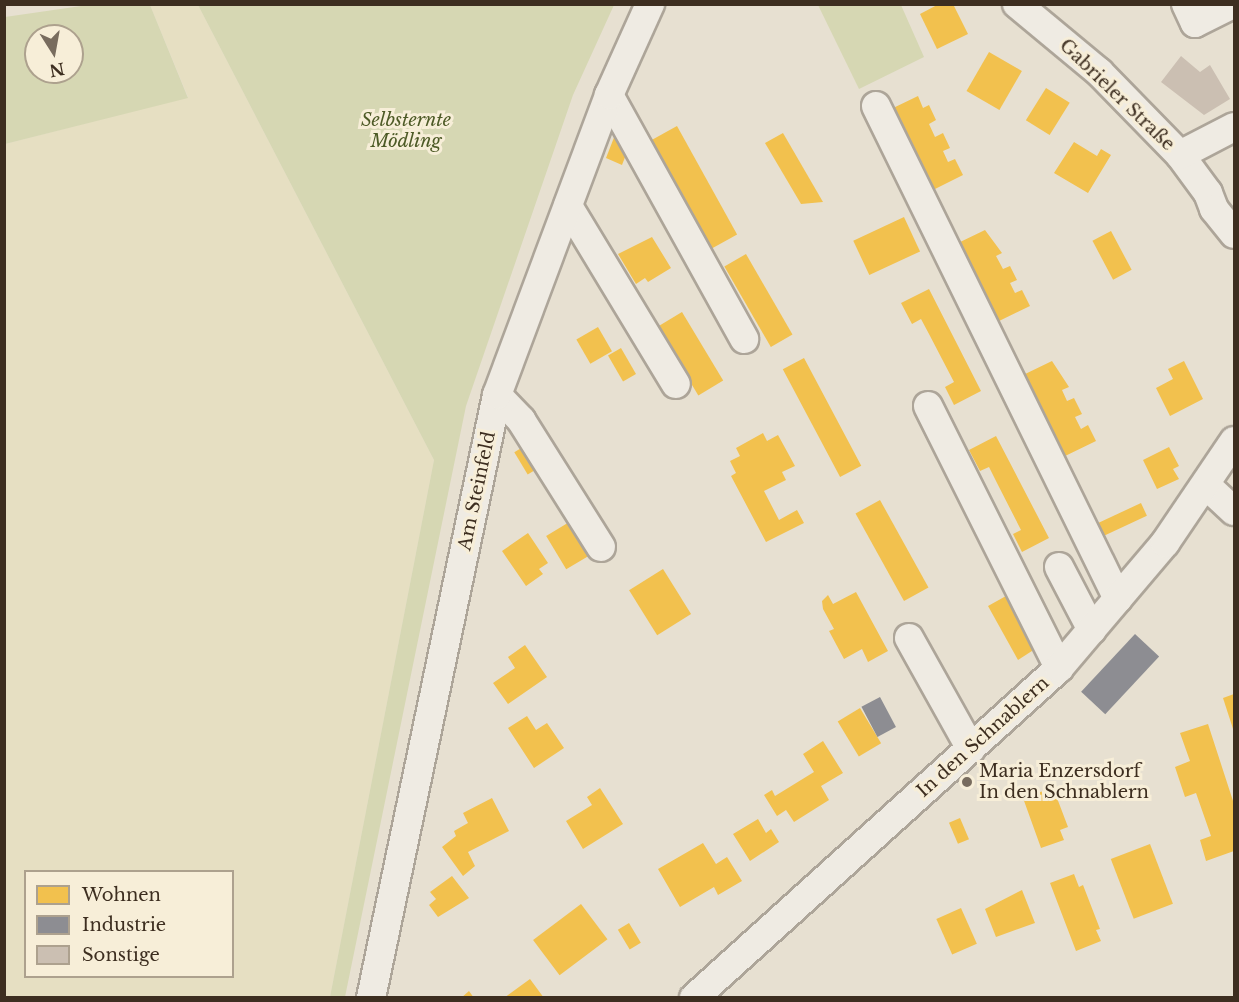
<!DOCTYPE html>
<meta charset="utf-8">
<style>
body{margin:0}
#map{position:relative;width:1239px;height:1002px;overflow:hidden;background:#e7e0d1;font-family:"Libre Baskerville",serif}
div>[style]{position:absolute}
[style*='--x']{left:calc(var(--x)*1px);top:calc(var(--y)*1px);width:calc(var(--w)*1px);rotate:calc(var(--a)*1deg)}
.farmland>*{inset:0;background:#e6dfc2}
.green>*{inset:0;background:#d6d7b3}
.homes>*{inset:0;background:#f2c14e;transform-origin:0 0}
.industry>*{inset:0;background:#8d8d92;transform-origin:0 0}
.building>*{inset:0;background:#cbbfb2}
.roads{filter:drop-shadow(2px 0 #ada599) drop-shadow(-2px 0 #ada599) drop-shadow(0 2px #ada599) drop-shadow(0 -2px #ada599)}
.minor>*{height:28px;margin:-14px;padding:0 14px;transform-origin:14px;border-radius:14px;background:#efebe3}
.dots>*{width:16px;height:16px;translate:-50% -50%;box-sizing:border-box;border:3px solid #f7eed8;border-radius:50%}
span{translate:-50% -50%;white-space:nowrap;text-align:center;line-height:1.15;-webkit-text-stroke:6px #f7eed8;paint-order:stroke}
.street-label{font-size:18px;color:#3d2e20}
.park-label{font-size:18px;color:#4d5a26;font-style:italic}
.poi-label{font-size:18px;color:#3d2e20}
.left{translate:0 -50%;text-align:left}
.frame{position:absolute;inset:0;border:6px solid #3d2e20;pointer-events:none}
.legend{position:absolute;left:24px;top:870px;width:210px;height:108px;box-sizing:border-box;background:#f7eed8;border:2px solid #ada18e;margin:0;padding:8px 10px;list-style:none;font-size:18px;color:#3d2e20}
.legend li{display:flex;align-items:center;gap:12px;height:30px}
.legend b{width:30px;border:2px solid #ada18e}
.north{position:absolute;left:24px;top:24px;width:60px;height:60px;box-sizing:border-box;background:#f7eed8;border:2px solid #ada18e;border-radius:50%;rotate:169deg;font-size:16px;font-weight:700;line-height:24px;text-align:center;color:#3d2e20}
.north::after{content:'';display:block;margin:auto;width:21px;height:27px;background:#786c5e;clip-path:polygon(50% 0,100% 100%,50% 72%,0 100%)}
</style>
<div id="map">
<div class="farmland">
<i style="clip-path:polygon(evenodd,150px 5px,198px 5px,434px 460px,330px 997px,5px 998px,5px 144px,188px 97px,150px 5px,26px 872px,232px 872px,232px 976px,26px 976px,26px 872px)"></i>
</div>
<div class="green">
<i style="clip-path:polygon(evenodd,95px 4px,150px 5px,188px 98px,5px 144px,5px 17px,95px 4px,36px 36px,72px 36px,72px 72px,36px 72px,36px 36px)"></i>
<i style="clip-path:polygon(198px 5px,614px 5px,573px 95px,466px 406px,345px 997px,330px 997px,434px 460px)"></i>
<i style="clip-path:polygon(818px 5px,901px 5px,924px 57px,859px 89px)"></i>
</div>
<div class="homes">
<i style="clip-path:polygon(939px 4px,953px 4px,968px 34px,937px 49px,920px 14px)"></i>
<i style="left:989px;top:52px;width:38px;height:45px;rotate:30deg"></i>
<i style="left:1046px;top:88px;width:28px;height:38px;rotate:32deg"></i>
<i style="clip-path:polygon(918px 96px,923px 108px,929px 105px,936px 120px,929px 124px,935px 137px,943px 133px,950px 148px,943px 151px,948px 162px,955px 159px,963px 175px,929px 192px,889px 110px)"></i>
<i style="left:677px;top:126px;width:124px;height:31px;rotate:61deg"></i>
<i style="clip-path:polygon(783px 133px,823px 202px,801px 204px,765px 143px)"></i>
<i style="clip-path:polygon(615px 135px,627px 152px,622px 165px,606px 158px)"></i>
<i style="clip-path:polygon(1074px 142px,1097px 156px,1101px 149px,1111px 155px,1088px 193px,1054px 173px)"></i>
<i style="left:904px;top:217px;width:38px;height:56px;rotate:65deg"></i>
<i style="clip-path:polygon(985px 230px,1002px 253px,996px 256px,1003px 269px,1010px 266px,1017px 280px,1010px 283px,1015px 293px,1022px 290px,1030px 306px,995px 323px,956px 244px)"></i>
<i style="left:1111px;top:231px;width:44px;height:21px;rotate:62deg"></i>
<i style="clip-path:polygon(652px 237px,671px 268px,648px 282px,645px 278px,636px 284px,618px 254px)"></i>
<i style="left:746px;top:254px;width:93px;height:25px;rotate:60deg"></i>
<i style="clip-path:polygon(929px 289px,981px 391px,954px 405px,945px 387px,954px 382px,929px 334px,921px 319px,912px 324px,901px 303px)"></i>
<i style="left:682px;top:312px;width:80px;height:29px;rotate:59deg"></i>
<i style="left:598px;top:327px;width:28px;height:25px;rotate:60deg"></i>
<i style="left:621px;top:348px;width:30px;height:15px;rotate:60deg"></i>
<i style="left:804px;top:358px;width:122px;height:24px;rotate:62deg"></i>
<i style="clip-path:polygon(1052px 361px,1069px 387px,1062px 390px,1067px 401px,1074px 398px,1082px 414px,1075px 417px,1081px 429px,1088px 425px,1096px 441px,1061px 458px,1021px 376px)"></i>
<i style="clip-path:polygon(1184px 361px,1203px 399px,1170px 416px,1156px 388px,1173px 379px,1168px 369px)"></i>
<i style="clip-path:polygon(763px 433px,767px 441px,778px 435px,795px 466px,782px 472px,786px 480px,764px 491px,779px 520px,797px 510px,804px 523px,766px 542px,731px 476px,736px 473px,730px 461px,740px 456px,736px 448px)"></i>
<i style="clip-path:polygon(996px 436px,1049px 538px,1022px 552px,1013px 534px,1021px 530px,997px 483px,989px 467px,980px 471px,969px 450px)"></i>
<i style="left:528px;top:444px;width:26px;height:16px;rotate:59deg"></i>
<i style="clip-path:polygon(1169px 447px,1179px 466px,1173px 469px,1179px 479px,1157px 489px,1143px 460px)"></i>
<i style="left:880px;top:500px;width:100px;height:28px;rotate:61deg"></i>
<i style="left:1141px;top:503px;width:14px;height:55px;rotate:65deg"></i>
<i style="left:571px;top:521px;width:39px;height:29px;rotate:59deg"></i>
<i style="clip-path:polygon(528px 533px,548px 563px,539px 569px,543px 574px,526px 586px,502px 551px)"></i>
<i style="left:663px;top:569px;width:53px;height:40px;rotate:58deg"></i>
<i style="clip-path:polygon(1015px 591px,1035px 649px,1018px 660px,988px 606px)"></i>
<i style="clip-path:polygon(856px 592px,888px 651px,868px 662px,862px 649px,844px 659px,829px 631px,834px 629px,823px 609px,822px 601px,828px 595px,833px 604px)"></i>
<i style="clip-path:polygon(525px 645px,547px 677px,508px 704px,493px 683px,515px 668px,508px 657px)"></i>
<i style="clip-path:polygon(1234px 694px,1234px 732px,1223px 698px)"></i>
<i style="left:860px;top:708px;width:41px;height:26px;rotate:59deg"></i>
<i style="clip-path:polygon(527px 716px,536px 730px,547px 723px,564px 748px,534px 768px,508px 728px)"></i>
<i style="clip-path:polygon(1208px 724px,1234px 804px,1234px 851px,1206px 861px,1200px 840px,1211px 836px,1196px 793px,1185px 797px,1175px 767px,1190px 761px,1180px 733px)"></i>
<i style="clip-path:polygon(823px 741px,843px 773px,821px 786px,829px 800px,794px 822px,786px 810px,777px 816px,764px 795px,772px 790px,775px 796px,814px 772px,803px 754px)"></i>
<i style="clip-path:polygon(600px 788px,623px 824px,583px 849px,566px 821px,592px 805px,587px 797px)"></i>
<i style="clip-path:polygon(1046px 790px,1050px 801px,1057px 798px,1068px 827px,1060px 830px,1064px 840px,1041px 848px,1023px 798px)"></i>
<i style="clip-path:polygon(492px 798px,509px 831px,468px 852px,475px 866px,463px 876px,442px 847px,456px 836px,454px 831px,468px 823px,463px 813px)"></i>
<i style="left:960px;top:818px;width:23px;height:12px;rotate:67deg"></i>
<i style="clip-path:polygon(758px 819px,766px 833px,771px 829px,779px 842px,750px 861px,733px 834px)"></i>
<i style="clip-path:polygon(703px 843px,716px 864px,727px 857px,742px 881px,718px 895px,714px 887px,680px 907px,658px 869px)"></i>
<i style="left:1150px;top:844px;width:64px;height:42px;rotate:69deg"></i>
<i style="clip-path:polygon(1074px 874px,1079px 887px,1083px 885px,1100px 929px,1096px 930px,1101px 941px,1076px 951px,1050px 883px)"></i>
<i style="clip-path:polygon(452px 876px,469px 898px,438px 917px,429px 905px,436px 899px,430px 892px)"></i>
<i style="clip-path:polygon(1022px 890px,1035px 923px,996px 937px,985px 909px)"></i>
<i style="left:581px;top:904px;width:44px;height:60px;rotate:53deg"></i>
<i style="left:961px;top:908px;width:39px;height:27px;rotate:66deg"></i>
<i style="left:629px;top:923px;width:23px;height:13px;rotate:59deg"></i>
<i style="clip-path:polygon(530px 979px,544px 998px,504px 998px)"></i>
<i style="clip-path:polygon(469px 991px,474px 998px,461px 998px)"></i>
</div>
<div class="industry">
<i style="left:1135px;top:634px;width:33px;height:79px;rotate:43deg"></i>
<i style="left:880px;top:697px;width:34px;height:21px;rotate:62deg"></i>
</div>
<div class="building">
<i style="clip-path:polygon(1181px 56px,1200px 72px,1210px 65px,1230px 99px,1204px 115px,1161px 82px)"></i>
</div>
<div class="roads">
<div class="minor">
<i style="--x:1017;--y:4;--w:107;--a:39.7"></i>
<i style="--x:1099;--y:72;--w:116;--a:45.7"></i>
<i style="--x:1180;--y:155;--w:47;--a:53.6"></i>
<i style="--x:1208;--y:193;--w:17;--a:69"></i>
<i style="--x:1214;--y:209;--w:32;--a:51"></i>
<i style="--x:1186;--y:4;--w:21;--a:65"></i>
<i style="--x:1195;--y:23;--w:42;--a:-26.6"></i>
<i style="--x:609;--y:95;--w:279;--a:61"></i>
<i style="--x:876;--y:106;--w:549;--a:63.85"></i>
<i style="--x:1180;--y:155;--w:61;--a:-27.4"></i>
<i style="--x:568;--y:206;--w:208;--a:58.8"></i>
<i style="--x:497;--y:395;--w:35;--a:46"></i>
<i style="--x:521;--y:420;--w:150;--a:57.8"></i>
<i style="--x:928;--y:406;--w:293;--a:63.4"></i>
<i style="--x:1206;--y:485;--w:38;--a:43"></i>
<i style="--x:1059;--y:567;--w:71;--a:62.4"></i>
<i style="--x:909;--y:638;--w:127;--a:60.8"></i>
<i style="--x:371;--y:998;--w:616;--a:-78.2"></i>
<i style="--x:497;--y:395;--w:320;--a:-69.5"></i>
<i style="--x:609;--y:95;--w:100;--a:-65.7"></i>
<i style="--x:694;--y:998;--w:492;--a:-42.1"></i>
<i style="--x:1059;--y:668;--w:164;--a:-49.7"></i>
<i style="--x:1165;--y:543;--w:123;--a:-55.9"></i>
</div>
</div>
<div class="dots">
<i style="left:967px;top:782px;background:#786c5e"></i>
</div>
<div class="street-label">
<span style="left:1117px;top:95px;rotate:44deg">Gabrieler Straße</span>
<span style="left:477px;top:491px;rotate:-78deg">Am Steinfeld</span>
<span style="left:983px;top:737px;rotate:-42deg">In den Schnablern</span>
</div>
<div class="park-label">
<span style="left:406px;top:131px">Selbsternte<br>Mödling</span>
</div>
<div class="poi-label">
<span class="left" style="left:979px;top:782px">Maria Enzersdorf<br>In den Schnablern</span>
</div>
<div class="frame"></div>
<ul class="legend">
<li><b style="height:16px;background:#f2c14e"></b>Wohnen</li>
<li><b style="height:16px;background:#8d8d92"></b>Industrie</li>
<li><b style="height:16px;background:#cbbfb2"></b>Sonstige</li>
</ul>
<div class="north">N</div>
</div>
